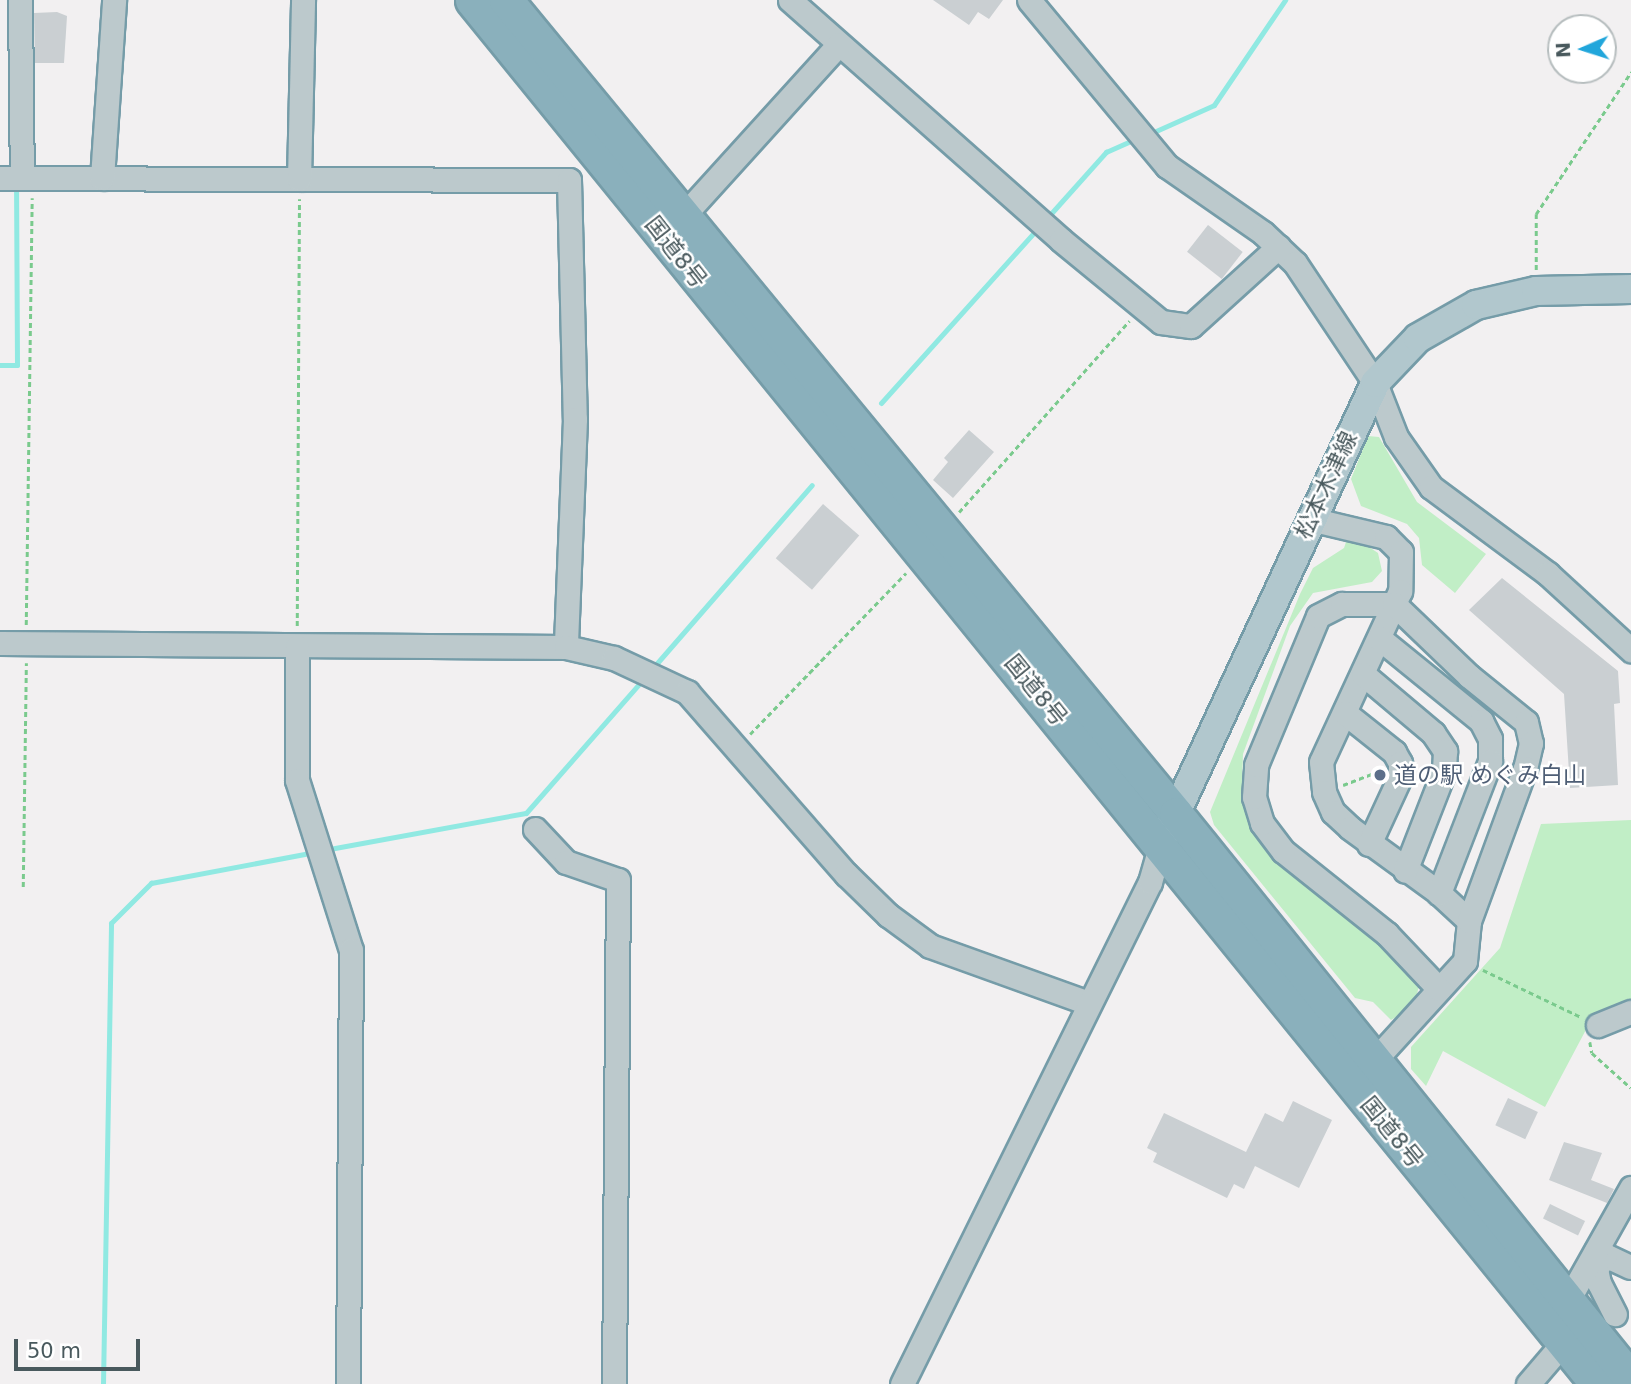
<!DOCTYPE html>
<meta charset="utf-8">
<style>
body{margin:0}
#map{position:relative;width:1631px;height:1384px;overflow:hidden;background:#f2f0f1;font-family:"DejaVu Sans","Noto Sans JP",sans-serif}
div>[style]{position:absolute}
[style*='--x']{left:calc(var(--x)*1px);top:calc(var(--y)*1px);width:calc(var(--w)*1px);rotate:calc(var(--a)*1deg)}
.green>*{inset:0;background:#c1eec6}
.stream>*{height:5px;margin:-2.5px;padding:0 2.5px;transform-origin:2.5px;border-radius:2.5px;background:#90e9e2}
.building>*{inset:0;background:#cacfd2;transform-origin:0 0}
.path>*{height:2.5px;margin-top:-1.25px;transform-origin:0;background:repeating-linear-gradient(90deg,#7aca8d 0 5px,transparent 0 8.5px)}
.roads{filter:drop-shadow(2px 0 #759ca8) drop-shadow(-2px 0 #759ca8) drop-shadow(0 2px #759ca8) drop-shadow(0 -2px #759ca8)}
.minor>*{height:23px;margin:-11.5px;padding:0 11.5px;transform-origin:11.5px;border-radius:11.5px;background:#bcc9cc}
.major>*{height:28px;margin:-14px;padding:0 14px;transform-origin:14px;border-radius:14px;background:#b1c7cd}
.highway>*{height:33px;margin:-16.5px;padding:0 16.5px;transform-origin:16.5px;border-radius:16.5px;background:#8ab0bc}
.dots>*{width:19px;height:19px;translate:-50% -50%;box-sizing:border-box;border:4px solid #fff;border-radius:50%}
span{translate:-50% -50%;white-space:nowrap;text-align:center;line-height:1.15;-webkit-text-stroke:5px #fff;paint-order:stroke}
.street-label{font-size:23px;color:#49595d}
.service-label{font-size:23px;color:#4e5e75}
.left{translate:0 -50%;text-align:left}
.north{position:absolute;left:1547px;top:14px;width:70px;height:70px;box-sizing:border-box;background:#fff;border:2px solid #b6bdbe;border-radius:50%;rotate:267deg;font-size:19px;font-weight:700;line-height:28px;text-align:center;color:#49595d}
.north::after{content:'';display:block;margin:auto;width:24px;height:32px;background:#21a6db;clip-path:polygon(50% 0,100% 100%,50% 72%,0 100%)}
.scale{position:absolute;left:14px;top:1339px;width:126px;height:32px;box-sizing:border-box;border:4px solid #49595d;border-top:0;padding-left:9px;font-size:21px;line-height:24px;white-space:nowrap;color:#49595d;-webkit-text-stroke:5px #fff;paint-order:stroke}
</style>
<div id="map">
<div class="green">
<i style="clip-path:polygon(1368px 436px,1379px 437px,1417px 502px,1486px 554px,1455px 593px,1422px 565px,1419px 538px,1407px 524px,1361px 506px,1351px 479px)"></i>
<i style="clip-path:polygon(1346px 542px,1366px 545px,1378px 553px,1382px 571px,1372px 582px,1313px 593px,1290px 626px,1243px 754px,1242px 783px,1247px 813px,1259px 837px,1408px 960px,1419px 986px,1414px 1006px,1391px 1020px,1373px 1002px,1355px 998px,1214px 825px,1210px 812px,1300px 594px,1313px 568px,1344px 548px)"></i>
<i style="clip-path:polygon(1631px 820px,1631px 1005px,1589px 1024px,1545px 1107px,1443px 1051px,1426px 1086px,1411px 1069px,1411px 1047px,1500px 948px,1541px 824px)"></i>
</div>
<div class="stream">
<i style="--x:1147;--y:135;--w:73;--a:-24.1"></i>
<i style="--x:1214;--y:105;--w:127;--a:-55.9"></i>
<i style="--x:1047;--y:218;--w:89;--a:-48.2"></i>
<i style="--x:1106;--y:152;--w:35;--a:-24"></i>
<i style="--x:0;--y:365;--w:17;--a:0"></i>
<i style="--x:17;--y:365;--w:177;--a:-90.3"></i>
<i style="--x:881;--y:403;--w:235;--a:-48.1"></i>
<i style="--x:651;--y:670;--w:245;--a:-49"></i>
<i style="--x:324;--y:850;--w:205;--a:-10.4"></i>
<i style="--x:526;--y:813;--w:181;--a:-48.8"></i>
<i style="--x:103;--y:1384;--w:461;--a:-89"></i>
<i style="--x:111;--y:923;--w:57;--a:-45"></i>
<i style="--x:151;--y:883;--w:167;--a:-10.7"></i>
</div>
<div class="building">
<i style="clip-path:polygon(933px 0,1003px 0,989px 19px,978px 12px,969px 25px)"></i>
<i style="clip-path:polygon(57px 12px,67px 16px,64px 63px,35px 63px,34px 13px)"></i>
<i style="left:1208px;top:225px;width:44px;height:34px;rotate:38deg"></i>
<i style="clip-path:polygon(969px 430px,994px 452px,953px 498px,933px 480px,948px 462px,944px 458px)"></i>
<i style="left:823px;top:504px;width:48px;height:72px;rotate:41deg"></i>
<i style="clip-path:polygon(1502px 578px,1618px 671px,1620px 703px,1614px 704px,1618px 785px,1570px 788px,1564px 694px,1469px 610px)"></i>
<i style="left:1508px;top:1098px;width:33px;height:30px;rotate:25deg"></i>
<i style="clip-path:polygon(1293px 1101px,1332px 1120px,1299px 1188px,1255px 1166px,1244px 1189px,1234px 1184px,1227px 1198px,1153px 1162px,1157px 1153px,1147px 1148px,1164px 1113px,1246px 1152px,1265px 1113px,1283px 1122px)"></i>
<i style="clip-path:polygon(1564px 1142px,1602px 1153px,1591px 1180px,1614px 1189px,1607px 1203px,1549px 1180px)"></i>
<i style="left:1550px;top:1204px;width:39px;height:16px;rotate:26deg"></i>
</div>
<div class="path">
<i style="--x:1536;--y:270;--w:56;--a:-90"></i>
<i style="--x:1536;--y:214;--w:171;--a:-56.2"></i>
<i style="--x:959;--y:512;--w:256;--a:-48.3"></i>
<i style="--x:26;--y:625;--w:427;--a:-89.2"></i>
<i style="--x:297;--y:626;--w:427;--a:-89.7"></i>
<i style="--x:750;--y:734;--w:224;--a:-45.9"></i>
<i style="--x:1343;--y:785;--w:40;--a:-21"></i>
<i style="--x:23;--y:887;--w:224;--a:-89.2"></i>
<i style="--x:1483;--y:970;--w:109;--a:25.6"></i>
<i style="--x:1590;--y:1042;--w:11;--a:80"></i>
<i style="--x:1592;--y:1053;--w:52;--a:41.9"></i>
</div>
<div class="roads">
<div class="minor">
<i style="--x:20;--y:0;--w:178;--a:89.4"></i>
<i style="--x:790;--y:0;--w:362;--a:41.5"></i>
<i style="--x:1061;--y:240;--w:129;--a:39.4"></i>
<i style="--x:1161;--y:322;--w:30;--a:8"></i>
<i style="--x:1191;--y:326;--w:118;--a:-42.2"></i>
<i style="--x:1029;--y:0;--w:216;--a:50.3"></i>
<i style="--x:1167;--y:166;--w:117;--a:34.9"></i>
<i style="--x:1263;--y:233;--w:44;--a:43.2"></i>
<i style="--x:1295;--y:263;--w:144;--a:56.3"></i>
<i style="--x:1375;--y:383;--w:58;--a:68.7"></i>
<i style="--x:1396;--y:437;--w:61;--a:55"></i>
<i style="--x:1431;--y:487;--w:146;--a:36.6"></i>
<i style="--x:1548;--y:574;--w:113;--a:42.5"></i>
<i style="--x:0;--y:178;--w:569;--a:0.2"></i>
<i style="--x:569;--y:180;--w:239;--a:88.6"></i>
<i style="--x:575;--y:419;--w:228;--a:92.3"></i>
<i style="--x:102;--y:178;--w:178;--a:-86.1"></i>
<i style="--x:299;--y:179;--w:179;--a:-88.7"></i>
<i style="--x:683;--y:216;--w:232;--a:-47.8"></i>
<i style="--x:1310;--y:519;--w:78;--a:13.3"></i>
<i style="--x:1386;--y:537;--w:21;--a:45"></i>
<i style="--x:1401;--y:552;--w:39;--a:91"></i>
<i style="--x:1400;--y:591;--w:188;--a:114.8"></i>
<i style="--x:1321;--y:762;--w:30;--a:84"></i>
<i style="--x:1324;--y:792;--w:22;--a:66"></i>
<i style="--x:1333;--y:812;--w:23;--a:43"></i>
<i style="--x:1350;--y:828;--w:110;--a:36.1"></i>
<i style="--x:1439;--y:893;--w:41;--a:43"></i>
<i style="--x:1469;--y:921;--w:40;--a:95.7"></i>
<i style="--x:1465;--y:961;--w:138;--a:132.4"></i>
<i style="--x:1379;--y:638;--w:132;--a:39.1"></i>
<i style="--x:1481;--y:721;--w:20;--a:63"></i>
<i style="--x:1490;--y:739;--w:22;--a:90"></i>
<i style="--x:1490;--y:761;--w:142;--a:111.1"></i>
<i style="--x:0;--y:643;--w:566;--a:0.4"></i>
<i style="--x:566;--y:647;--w:49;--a:12.9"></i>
<i style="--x:614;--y:658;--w:81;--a:25"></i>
<i style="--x:687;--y:692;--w:242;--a:48.9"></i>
<i style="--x:846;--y:874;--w:59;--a:44.3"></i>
<i style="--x:888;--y:915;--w:52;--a:36.4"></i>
<i style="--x:930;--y:946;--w:168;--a:19.8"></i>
<i style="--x:297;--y:647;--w:133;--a:90"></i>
<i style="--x:297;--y:780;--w:178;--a:72.4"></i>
<i style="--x:351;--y:950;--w:434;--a:90.4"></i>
<i style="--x:1363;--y:674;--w:92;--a:40.1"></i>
<i style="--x:1433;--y:733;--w:22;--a:56"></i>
<i style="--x:1445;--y:751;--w:20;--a:93"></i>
<i style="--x:1444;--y:771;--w:107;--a:111.3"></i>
<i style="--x:1345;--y:713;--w:63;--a:38.5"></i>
<i style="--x:1394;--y:752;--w:13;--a:61"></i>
<i style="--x:1400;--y:763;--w:14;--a:90"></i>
<i style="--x:1400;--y:777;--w:74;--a:114.8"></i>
<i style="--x:535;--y:829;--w:45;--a:46.8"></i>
<i style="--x:566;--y:862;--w:55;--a:19.1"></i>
<i style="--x:618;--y:880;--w:504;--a:90.45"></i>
<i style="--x:1439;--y:989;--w:76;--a:-133.4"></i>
<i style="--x:1387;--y:934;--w:133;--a:-141.4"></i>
<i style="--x:1283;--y:851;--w:35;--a:-127"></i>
<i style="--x:1262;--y:823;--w:27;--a:-107"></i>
<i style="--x:1254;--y:797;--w:32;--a:-86"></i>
<i style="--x:1256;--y:765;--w:161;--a:-67.4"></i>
<i style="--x:1318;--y:616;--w:27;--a:-27"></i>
<i style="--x:1342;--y:604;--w:52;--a:0"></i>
<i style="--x:1394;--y:604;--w:104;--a:43.8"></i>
<i style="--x:1469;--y:676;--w:73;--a:38.9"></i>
<i style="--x:1526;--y:722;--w:22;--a:77"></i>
<i style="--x:1531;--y:743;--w:26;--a:103"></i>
<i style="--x:1525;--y:768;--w:163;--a:110.1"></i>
<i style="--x:1598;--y:1025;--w:35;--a:-22"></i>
<i style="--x:1596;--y:1251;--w:38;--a:25"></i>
<i style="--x:1605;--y:1255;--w:17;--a:123"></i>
<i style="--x:1596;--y:1269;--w:14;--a:78"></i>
<i style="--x:1599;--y:1283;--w:35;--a:63"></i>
<i style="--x:1567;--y:1302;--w:131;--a:-60.7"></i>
<i style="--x:902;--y:1384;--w:560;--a:-63.71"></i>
<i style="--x:1150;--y:882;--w:36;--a:-74"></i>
<i style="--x:1528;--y:1384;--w:54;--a:-49.5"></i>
</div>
<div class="major">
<i style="--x:1167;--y:832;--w:495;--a:-65.1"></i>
<i style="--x:1375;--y:383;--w:62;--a:-46.3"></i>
<i style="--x:1418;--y:338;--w:67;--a:-29.6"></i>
<i style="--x:1476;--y:305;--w:62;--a:-13.1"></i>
<i style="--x:1536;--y:291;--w:95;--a:-1.2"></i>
</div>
<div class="highway">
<i style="--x:472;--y:0;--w:1784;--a:50.89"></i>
<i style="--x:506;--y:0;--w:1054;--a:50.54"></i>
<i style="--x:1176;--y:814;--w:725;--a:51.16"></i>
</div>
</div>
<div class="dots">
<i style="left:1380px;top:775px;background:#5c6f8a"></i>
</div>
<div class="street-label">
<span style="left:676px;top:252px;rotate:52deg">国道8号</span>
<span style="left:1326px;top:485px;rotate:-65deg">松本木津線</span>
<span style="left:1036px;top:690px;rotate:51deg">国道8号</span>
<span style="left:1392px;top:1132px;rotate:51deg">国道8号</span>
</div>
<div class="service-label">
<span class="left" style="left:1394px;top:775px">道の駅 めぐみ白山</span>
</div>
<div class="north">N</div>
<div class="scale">50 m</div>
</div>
